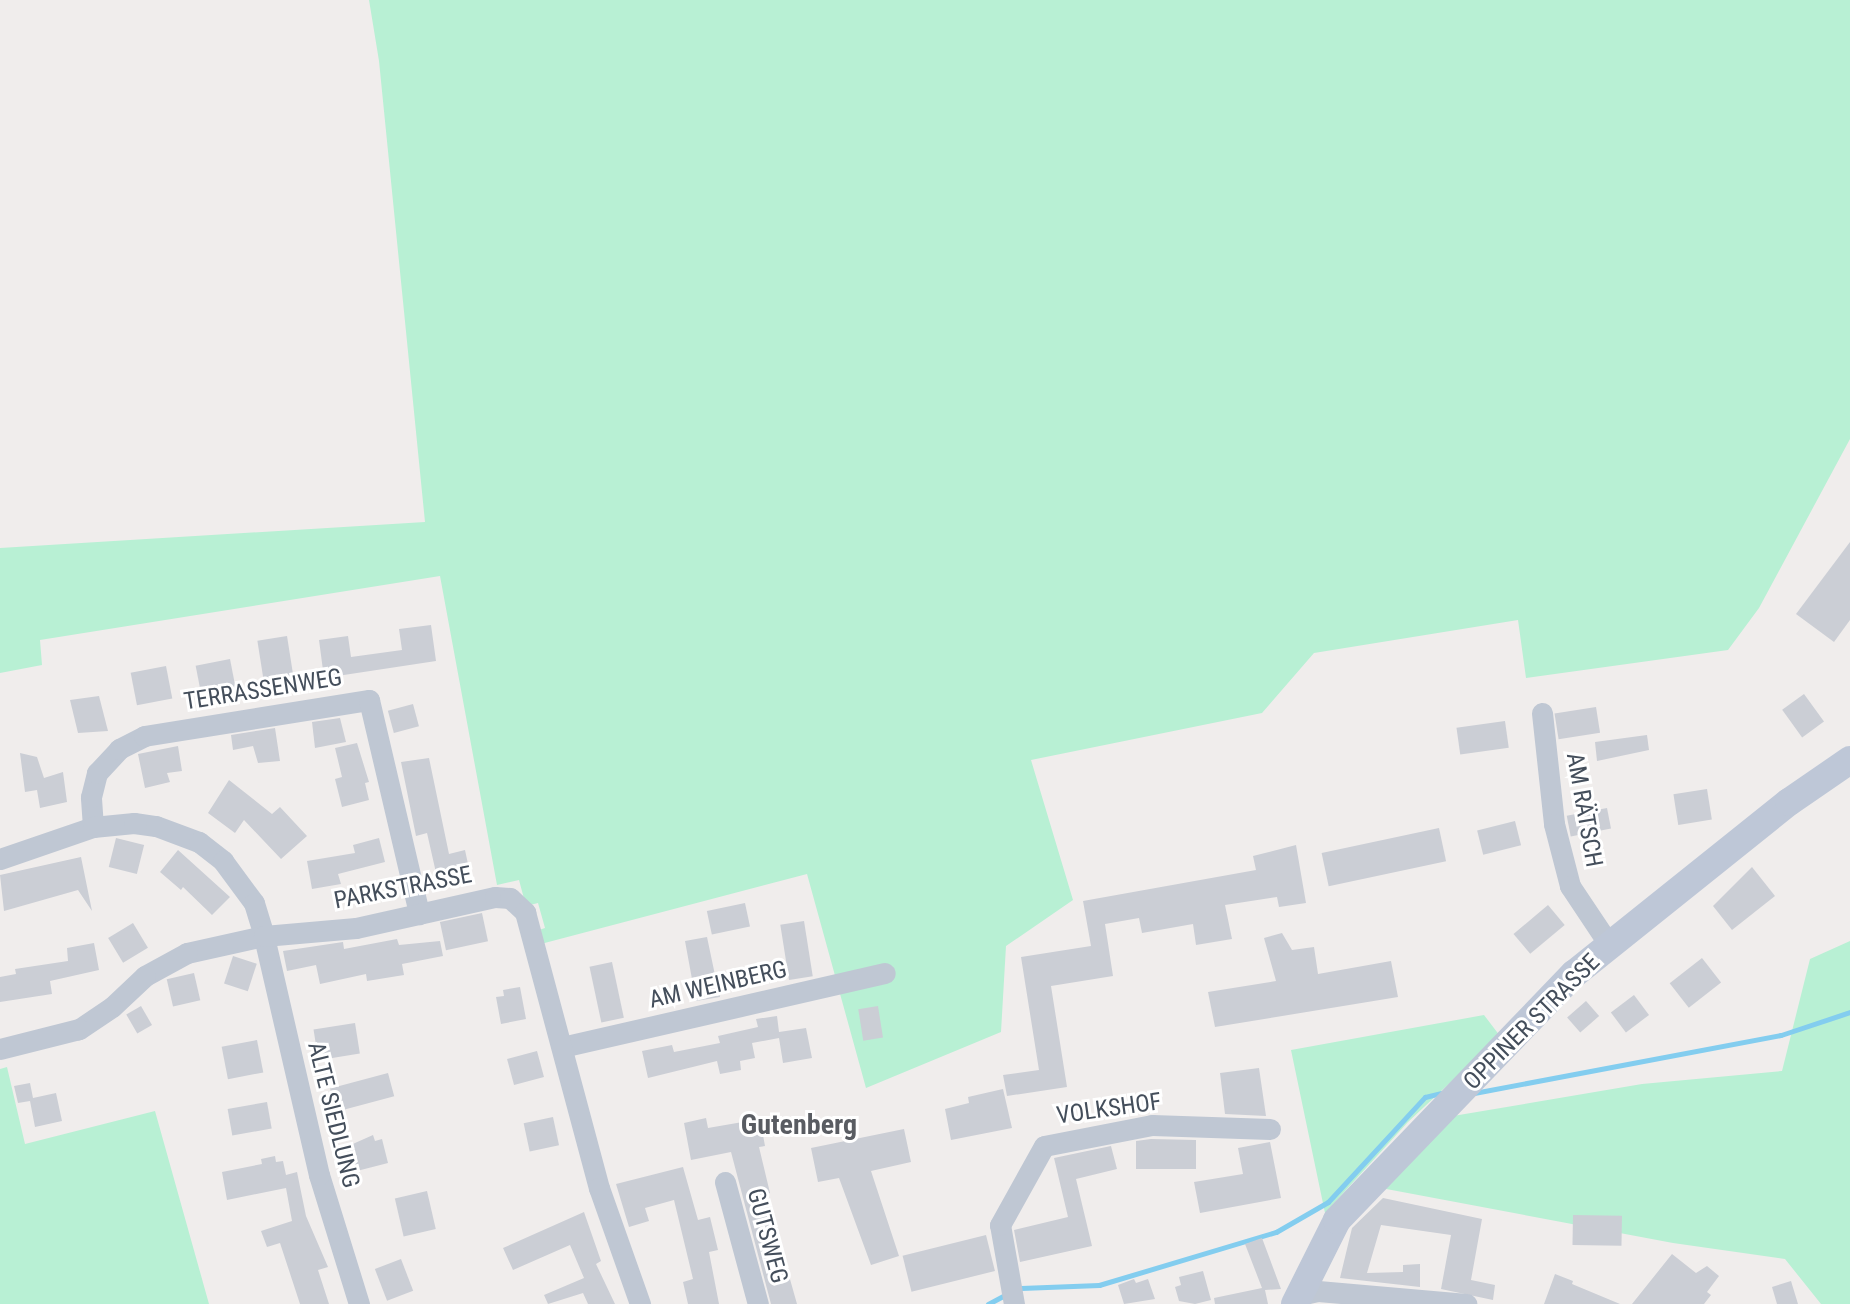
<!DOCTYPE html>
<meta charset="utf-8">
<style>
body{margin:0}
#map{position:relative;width:1850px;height:1304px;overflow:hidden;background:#f0edec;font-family:"Roboto Condensed",sans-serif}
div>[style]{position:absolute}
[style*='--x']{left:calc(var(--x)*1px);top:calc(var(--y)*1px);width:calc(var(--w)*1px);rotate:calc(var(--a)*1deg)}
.green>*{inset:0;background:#b8f0d4}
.stream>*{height:5px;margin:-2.5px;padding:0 2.5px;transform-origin:2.5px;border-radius:2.5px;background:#83cdef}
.building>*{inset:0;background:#cbced5;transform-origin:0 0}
.street>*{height:21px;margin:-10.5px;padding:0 10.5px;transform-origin:10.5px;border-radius:10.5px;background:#bfc7d3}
.secondary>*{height:28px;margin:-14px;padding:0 14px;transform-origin:14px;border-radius:14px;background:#bec7d7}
span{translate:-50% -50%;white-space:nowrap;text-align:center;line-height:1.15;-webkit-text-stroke:6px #fff;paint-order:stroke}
.street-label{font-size:24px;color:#444e5b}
.quarter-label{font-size:28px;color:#595c62;font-weight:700}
</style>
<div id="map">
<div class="green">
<i style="clip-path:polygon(369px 0,1850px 0,1850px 439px,1759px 608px,1728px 650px,1526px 678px,1518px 620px,1314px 653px,1262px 713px,1031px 760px,1073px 900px,1006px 946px,1001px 1032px,866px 1088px,807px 874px,537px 945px,533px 932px,545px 928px,538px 903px,526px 906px,519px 880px,497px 885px,440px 576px,40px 640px,42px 665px,0 673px,0 548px,425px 522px,379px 61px)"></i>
<i style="clip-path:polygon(1850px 941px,1850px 1304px,1821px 1304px,1785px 1259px,1673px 1243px,1381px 1188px,1453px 1116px,1642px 1084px,1782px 1071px,1810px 959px)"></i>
<i style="clip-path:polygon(1484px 1015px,1500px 1036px,1408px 1122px,1325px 1213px,1291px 1050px)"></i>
<i style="clip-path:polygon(7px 1067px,25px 1144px,155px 1111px,209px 1304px,0 1304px,0 1069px)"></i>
</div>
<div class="stream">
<i style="--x:1474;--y:1093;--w:312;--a:-10.7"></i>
<i style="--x:1781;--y:1035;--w:73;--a:-18.4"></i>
<i style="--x:1021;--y:1288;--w:78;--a:-2.2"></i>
<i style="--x:1099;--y:1285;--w:185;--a:-16.7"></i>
<i style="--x:1276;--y:1232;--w:60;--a:-30"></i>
<i style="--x:1328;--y:1202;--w:143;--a:-47.3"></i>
<i style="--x:1425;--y:1097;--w:16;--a:-14"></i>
<i style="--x:988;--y:1304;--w:17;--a:-28"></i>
</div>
<div class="building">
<i style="clip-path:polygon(1850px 542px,1850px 620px,1834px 642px,1796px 614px)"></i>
<i style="clip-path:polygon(431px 625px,436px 661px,324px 678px,319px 640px,348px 636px,351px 657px,402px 650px,399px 629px)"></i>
<i style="left:287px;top:636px;width:45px;height:30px;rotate:81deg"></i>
<i style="left:230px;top:659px;width:31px;height:35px;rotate:79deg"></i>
<i style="left:166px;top:666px;width:33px;height:36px;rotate:79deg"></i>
<i style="left:1804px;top:694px;width:34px;height:27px;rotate:54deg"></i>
<i style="clip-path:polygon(99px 696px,108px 731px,78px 733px,70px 700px)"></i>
<i style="left:413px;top:704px;width:23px;height:26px;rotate:75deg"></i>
<i style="left:1596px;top:707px;width:26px;height:42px;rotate:81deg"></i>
<i style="clip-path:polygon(340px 718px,346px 742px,315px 748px,312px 722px)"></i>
<i style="left:1505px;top:721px;width:27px;height:49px;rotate:82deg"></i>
<i style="clip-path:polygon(275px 728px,280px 761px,258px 763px,253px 746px,233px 750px,231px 735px)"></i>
<i style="clip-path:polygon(1647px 735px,1649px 750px,1597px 761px,1595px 742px)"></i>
<i style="clip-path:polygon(357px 743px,369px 782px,365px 783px,369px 800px,342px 807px,335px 779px,342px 777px,335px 748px)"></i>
<i style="clip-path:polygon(178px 746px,182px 771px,167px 773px,170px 782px,145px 788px,138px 754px)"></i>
<i style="clip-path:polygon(20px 753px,37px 757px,44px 778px,63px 772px,67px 802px,40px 808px,37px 790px,25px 792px)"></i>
<i style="clip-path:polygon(429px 758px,449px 854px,465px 850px,471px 878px,439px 886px,427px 833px,416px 836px,401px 762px)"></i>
<i style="clip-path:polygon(229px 780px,272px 814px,280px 807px,307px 836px,281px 859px,244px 820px,235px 833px,208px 813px)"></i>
<i style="left:1707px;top:789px;width:31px;height:34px;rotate:81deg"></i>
<i style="left:1607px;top:808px;width:21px;height:41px;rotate:79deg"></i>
<i style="left:1515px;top:821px;width:25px;height:39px;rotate:76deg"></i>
<i style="left:1439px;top:828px;width:34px;height:120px;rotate:78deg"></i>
<i style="left:116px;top:838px;width:29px;height:30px;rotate:14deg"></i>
<i style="clip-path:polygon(379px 838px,385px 862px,338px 874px,341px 884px,312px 889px,307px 861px,355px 853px,353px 845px)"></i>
<i style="clip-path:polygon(1296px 845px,1306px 903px,1279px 907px,1277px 897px,1225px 905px,1232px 939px,1196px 945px,1193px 924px,1142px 933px,1139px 918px,1105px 924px,1113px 976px,1051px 986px,1067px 1087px,1007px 1096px,1003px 1075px,1039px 1070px,1021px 957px,1091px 946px,1083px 901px,1256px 870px,1253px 856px)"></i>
<i style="clip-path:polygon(178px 850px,230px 897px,212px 915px,183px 887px,181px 890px,160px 872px)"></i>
<i style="clip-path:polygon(81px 857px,92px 911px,78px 890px,4px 911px,0 875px)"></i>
<i style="clip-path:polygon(1752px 867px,1775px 896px,1732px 930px,1713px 906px)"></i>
<i style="left:745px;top:903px;width:24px;height:39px;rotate:78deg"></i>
<i style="left:1548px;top:905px;width:26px;height:45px;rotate:50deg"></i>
<i style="left:482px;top:913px;width:29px;height:43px;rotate:78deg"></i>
<i style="left:804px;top:921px;width:56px;height:24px;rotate:81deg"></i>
<i style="left:133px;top:923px;width:29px;height:29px;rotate:59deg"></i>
<i style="clip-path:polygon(1282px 933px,1292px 950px,1314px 947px,1318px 974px,1391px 961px,1398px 997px,1215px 1027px,1208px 992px,1276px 981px,1264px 938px)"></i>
<i style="clip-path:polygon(707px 937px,715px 975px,721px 973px,725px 990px,719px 991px,720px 997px,696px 1001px,685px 941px)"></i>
<i style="clip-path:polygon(397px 939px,399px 945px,440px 941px,443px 956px,402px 964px,404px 975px,367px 981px,366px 974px,320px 984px,316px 965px,287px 971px,283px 951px,343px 942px,344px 949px)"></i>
<i style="clip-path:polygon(94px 943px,99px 970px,50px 981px,52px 994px,0 1002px,0 977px,16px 974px,15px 969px,68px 961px,67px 948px)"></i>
<i style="left:233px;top:956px;width:25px;height:29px;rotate:18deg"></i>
<i style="left:1702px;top:958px;width:31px;height:41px;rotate:52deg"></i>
<i style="left:612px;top:962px;width:57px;height:23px;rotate:78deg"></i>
<i style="left:194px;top:973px;width:28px;height:28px;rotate:77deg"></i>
<i style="clip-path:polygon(520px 987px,526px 1019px,501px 1024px,496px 997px,504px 996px,503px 990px)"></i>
<i style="left:1634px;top:995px;width:25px;height:29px;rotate:53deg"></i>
<i style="left:1586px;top:1001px;width:20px;height:25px;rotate:49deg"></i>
<i style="left:141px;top:1006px;width:22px;height:17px;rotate:60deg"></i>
<i style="left:878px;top:1006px;width:32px;height:20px;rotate:81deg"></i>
<i style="clip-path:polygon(777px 1016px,779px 1032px,806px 1028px,812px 1058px,783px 1063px,779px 1038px,752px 1043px,755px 1058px,740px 1061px,741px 1070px,720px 1074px,717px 1061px,648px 1078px,642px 1051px,672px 1045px,674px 1052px,720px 1043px,718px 1036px,758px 1027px,756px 1019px)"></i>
<i style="left:355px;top:1023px;width:31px;height:42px;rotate:81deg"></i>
<i style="left:257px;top:1040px;width:33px;height:36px;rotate:79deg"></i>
<i style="left:537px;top:1051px;width:27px;height:31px;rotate:75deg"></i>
<i style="clip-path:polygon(1259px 1068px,1266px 1116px,1225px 1114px,1220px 1073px)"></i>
<i style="left:388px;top:1073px;width:24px;height:60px;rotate:75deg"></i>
<i style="clip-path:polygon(30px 1083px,33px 1098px,56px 1093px,62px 1121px,35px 1127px,30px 1101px,18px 1103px,14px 1086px)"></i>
<i style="clip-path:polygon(1003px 1089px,1012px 1128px,951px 1140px,945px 1109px,969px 1103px,968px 1097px)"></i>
<i style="left:267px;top:1102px;width:27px;height:40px;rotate:80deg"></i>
<i style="left:553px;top:1117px;width:29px;height:30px;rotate:78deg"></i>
<i style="clip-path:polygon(706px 1118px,708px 1128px,760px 1119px,765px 1146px,759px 1147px,770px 1193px,766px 1194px,797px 1304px,771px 1304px,731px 1152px,691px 1160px,684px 1123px)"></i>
<i style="clip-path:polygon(904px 1129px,911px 1162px,871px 1171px,899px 1256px,871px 1265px,839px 1178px,818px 1182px,811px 1148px)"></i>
<i style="clip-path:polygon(373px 1135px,375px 1141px,382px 1139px,388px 1163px,353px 1172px,346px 1147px)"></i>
<i style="clip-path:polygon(1151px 1139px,1196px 1140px,1196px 1169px,1136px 1169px,1136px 1141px)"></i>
<i style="clip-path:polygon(1270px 1142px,1281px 1198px,1200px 1213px,1194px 1182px,1243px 1174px,1238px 1148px)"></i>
<i style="clip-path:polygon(1111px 1146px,1117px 1169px,1076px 1179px,1092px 1246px,1020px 1262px,1014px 1230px,1068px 1217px,1054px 1158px)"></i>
<i style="clip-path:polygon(275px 1156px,276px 1162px,283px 1161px,286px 1175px,297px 1172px,306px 1216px,328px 1267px,318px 1270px,329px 1304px,300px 1304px,280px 1243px,267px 1247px,261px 1231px,292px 1221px,286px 1188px,227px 1200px,222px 1172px,262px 1164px,261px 1159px)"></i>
<i style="clip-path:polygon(683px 1167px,698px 1220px,710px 1217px,718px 1250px,709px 1252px,719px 1304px,688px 1304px,683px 1282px,693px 1279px,674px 1200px,645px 1208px,649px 1221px,629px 1227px,616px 1184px)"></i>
<i style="left:427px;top:1191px;width:39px;height:33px;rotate:77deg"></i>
<i style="clip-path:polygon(1383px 1198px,1482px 1219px,1471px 1280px,1495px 1285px,1493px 1300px,1441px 1289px,1451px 1235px,1381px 1225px,1367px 1273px,1403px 1272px,1403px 1265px,1420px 1264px,1420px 1287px,1340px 1278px,1352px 1228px)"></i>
<i style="clip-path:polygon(584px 1212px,601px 1261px,596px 1264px,615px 1304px,588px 1304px,583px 1293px,548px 1304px,544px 1295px,584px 1278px,570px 1245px,513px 1270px,503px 1248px)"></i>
<i style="left:1573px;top:1215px;width:49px;height:30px;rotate:1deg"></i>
<i style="left:986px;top:1235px;width:37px;height:86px;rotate:76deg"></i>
<i style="clip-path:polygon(1262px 1238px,1281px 1289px,1265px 1290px,1268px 1304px,1215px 1304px,1214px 1298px,1262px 1288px,1245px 1244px)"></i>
<i style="clip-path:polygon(1672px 1254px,1696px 1273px,1707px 1266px,1719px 1276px,1707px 1292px,1711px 1295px,1704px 1304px,1632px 1304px)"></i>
<i style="left:401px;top:1259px;width:34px;height:28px;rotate:69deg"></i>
<i style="clip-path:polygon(1203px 1271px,1211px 1300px,1195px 1304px,1179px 1301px,1175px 1287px,1181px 1285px,1179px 1277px)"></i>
<i style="clip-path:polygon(1555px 1274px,1573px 1281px,1572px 1284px,1620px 1304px,1544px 1304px)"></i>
<i style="clip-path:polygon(1134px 1279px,1136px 1283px,1148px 1279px,1155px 1299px,1124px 1304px,1118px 1285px)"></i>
<i style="clip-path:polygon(1791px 1281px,1798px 1304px,1777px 1304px,1772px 1287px)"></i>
</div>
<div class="street">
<i style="--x:1542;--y:713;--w:112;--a:83.8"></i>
<i style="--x:1554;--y:824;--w:64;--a:75.5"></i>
<i style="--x:1570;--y:886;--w:72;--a:56.3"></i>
<i style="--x:93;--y:827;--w:30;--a:-94"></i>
<i style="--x:91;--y:797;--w:25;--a:-76"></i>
<i style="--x:97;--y:773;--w:33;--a:-47"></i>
<i style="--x:119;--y:749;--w:28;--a:-27"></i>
<i style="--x:144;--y:736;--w:228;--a:-9.1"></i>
<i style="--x:369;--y:700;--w:220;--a:76.8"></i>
<i style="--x:0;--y:859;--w:98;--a:-19"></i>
<i style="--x:93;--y:827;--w:41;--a:-5.6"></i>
<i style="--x:134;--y:823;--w:22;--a:8"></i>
<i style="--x:156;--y:826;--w:46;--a:20.4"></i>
<i style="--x:199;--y:842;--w:31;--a:38"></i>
<i style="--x:223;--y:861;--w:52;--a:53.6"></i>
<i style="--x:254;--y:903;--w:34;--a:73"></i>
<i style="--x:264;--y:936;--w:79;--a:167.6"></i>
<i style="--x:187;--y:953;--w:48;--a:151.3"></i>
<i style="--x:145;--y:976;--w:45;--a:136.8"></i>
<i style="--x:112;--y:1007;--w:40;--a:146"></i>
<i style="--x:79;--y:1029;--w:81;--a:165.8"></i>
<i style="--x:562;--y:1047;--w:331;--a:-12.9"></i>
<i style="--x:725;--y:1182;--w:126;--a:74.9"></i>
<i style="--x:1300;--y:1295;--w:18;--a:-13"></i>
<i style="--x:1318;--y:1291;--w:149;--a:5"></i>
<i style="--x:359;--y:1304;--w:135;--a:-107.2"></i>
<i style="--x:319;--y:1175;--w:245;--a:-103"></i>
<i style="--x:264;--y:936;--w:92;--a:-5"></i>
<i style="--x:356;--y:928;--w:142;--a:-12.6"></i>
<i style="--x:495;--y:897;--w:15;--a:4"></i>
<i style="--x:510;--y:898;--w:21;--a:43"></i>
<i style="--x:525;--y:912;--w:286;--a:75"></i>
<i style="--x:599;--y:1188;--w:123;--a:70.5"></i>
<i style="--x:1014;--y:1304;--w:80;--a:-100"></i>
<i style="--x:1000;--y:1225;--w:90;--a:-60.9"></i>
<i style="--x:1044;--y:1146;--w:110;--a:-11"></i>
<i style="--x:1152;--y:1125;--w:118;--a:1.9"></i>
</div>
<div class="secondary">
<i style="--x:1295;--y:1304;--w:94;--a:-63.4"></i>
<i style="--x:1337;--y:1220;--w:342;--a:-46.1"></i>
<i style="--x:1574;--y:974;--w:275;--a:-38.7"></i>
<i style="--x:1789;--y:802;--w:74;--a:-34.5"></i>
</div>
<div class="street-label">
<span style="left:263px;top:690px;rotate:-9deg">TERRASSENWEG</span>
<span style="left:1584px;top:810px;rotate:80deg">AM RÄTSCH</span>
<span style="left:403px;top:888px;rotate:-11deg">PARKSTRASSE</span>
<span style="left:718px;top:985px;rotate:-13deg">AM WEINBERG</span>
<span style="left:1532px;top:1022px;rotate:-45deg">OPPINER STRASSE</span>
<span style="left:1109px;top:1109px;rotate:-8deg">VOLKSHOF</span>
<span style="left:333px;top:1115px;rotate:76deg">ALTE SIEDLUNG</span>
<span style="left:767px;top:1236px;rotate:75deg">GUTSWEG</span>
</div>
<div class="quarter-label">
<span style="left:799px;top:1125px">Gutenberg</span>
</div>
</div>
